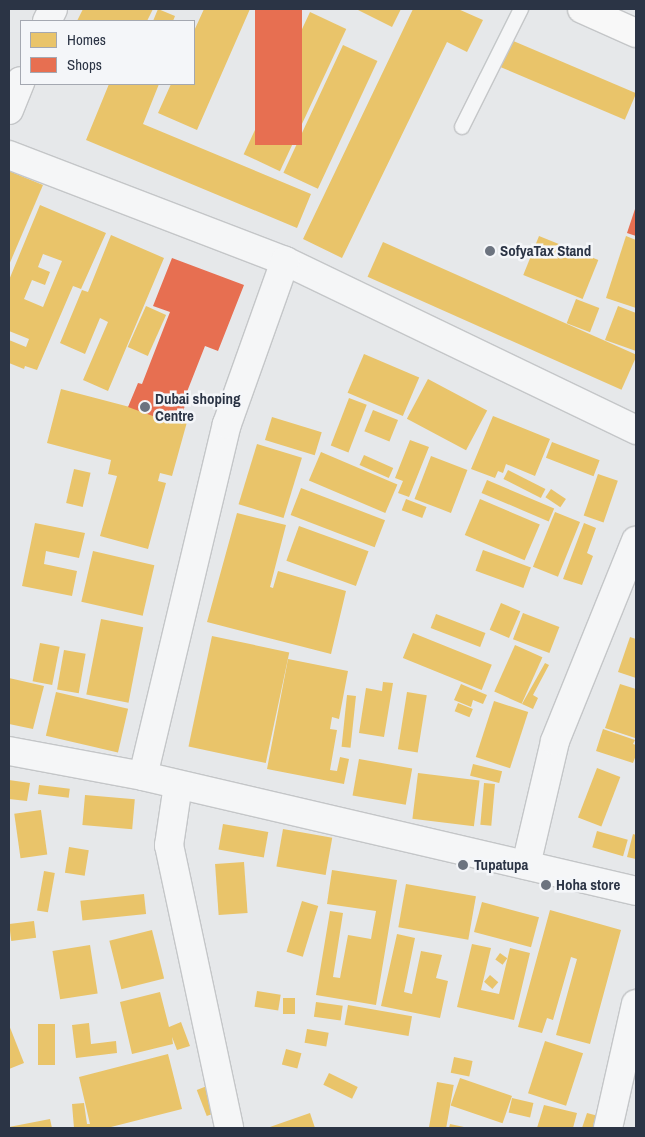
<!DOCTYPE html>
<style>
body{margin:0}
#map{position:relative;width:645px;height:1137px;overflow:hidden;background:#e6e8ea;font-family:"Archivo Narrow",sans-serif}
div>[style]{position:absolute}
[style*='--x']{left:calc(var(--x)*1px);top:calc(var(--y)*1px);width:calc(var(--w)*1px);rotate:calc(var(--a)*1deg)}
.homes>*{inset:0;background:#e9c46a;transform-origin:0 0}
.shops>*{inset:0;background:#e76f51;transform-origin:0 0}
.roads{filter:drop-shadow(1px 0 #c4c6c8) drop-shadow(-1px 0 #c4c6c8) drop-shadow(0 1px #c4c6c8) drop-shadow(0 -1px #c4c6c8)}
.service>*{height:14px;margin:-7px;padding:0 7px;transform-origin:7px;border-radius:7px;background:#f5f6f7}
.minor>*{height:28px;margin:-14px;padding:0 14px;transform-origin:14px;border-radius:14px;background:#f5f6f7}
.trunk>*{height:28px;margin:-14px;padding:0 14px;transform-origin:14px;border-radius:14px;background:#f8f8f8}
.dots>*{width:14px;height:14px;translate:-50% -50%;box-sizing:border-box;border:2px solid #f4f6f9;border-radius:50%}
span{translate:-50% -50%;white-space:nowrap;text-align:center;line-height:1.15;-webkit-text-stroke:5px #f4f6f9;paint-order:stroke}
.poi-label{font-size:15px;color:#2b3445;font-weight:700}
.left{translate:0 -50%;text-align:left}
.frame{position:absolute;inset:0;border:10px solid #2b3445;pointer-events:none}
.legend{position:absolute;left:20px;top:20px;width:175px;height:65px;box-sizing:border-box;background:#f4f6f9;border:1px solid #a4a8b1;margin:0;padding:6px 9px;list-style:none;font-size:15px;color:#2b3445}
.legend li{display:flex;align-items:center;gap:10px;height:25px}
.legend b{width:25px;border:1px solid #a4a8b1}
</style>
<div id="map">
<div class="homes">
<i style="clip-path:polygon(83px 9px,153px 9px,147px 21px,77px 21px)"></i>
<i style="clip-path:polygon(158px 9px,175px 16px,173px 21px,153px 21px)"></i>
<i style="clip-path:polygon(204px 9px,250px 9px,197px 130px,158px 113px,171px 84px,194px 84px,194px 31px)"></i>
<i style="clip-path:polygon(356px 9px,401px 9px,392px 27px)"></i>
<i style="clip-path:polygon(413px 9px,458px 9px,483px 20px,467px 52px,447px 42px,342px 258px,303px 239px)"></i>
<i style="left:310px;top:12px;width:40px;height:157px;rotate:25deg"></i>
<i style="left:511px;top:40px;width:136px;height:29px;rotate:23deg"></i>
<i style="left:343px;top:45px;width:38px;height:141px;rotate:25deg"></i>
<i style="clip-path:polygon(109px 84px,159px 84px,143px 124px,311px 194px,297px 228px,86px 140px)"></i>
<i style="clip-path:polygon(9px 171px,43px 185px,9px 265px)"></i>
<i style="clip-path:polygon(evenodd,40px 205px,106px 233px,81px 289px,73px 286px,37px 370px,25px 366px,24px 369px,9px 363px,9px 340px,26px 347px,29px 339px,9px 331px,9px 280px,40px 205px,43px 254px,62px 261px,43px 307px,24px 299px,32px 280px,45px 285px,50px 272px,38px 267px,43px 254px)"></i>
<i style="clip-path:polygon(111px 235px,164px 258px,108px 391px,83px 380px,108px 322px,100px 318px,85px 354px,60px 343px,82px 290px,88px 292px)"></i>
<i style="left:539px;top:236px;width:64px;height:42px;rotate:22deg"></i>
<i style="clip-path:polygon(626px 236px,636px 240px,636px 308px,606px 298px)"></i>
<i style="left:383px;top:242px;width:278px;height:38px;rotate:24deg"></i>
<i style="left:576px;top:299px;width:25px;height:26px;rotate:21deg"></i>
<i style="left:146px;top:306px;width:22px;height:45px;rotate:24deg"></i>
<i style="clip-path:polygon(618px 306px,636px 313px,636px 351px,605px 340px)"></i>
<i style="left:364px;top:354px;width:60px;height:42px;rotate:23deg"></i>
<i style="left:428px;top:379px;width:67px;height:45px;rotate:28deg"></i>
<i style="clip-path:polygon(61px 389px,187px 422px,172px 476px,160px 473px,158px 481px,166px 483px,148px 549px,100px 536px,117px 476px,108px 474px,111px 460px,47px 443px)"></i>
<i style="left:349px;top:398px;width:19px;height:51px;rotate:21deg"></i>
<i style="left:373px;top:410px;width:27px;height:23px;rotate:22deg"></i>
<i style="clip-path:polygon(493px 416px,550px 439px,535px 476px,506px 464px,503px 473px,498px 471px,495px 478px,471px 469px)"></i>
<i style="left:272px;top:417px;width:52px;height:24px;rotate:17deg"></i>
<i style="clip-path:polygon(410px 440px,429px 447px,409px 497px,398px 493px,403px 481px,395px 478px)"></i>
<i style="left:552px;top:442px;width:51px;height:17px;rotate:21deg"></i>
<i style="left:257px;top:444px;width:47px;height:63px;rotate:17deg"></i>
<i style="left:321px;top:452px;width:83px;height:31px;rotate:23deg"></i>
<i style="left:364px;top:455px;width:32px;height:11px;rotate:24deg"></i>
<i style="left:431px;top:456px;width:39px;height:46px;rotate:21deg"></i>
<i style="left:74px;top:469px;width:17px;height:35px;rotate:13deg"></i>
<i style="left:508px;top:470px;width:42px;height:10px;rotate:27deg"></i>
<i style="left:598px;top:474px;width:21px;height:44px;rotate:19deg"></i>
<i style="left:487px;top:480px;width:73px;height:14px;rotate:23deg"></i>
<i style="left:301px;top:488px;width:90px;height:29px;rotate:21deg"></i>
<i style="left:551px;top:489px;width:18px;height:10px;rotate:34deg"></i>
<i style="left:406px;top:499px;width:22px;height:12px;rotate:21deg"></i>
<i style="left:480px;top:499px;width:65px;height:39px;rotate:23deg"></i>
<i style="left:555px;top:512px;width:27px;height:59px;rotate:22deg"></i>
<i style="clip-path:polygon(237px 513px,286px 525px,270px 587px,273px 588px,278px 571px,346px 591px,331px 654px,207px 622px)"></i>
<i style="clip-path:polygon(35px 523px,85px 533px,79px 558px,46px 551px,44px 564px,77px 571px,72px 596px,22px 586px)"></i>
<i style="clip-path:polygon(584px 523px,596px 528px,587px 553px,593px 556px,582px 585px,563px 579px)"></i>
<i style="left:299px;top:526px;width:74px;height:37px;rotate:20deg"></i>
<i style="left:483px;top:550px;width:51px;height:22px;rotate:20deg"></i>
<i style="left:93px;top:551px;width:63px;height:52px;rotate:13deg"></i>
<i style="left:501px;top:603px;width:21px;height:29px;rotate:23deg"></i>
<i style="left:523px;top:613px;width:39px;height:28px;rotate:21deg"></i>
<i style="left:436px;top:614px;width:53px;height:15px;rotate:21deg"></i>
<i style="left:101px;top:619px;width:43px;height:77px;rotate:11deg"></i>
<i style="left:413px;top:633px;width:85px;height:27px;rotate:22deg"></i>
<i style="left:212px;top:636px;width:79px;height:113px;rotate:12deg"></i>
<i style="clip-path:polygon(630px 637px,636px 639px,636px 678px,618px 672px)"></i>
<i style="left:40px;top:643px;width:20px;height:39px;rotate:11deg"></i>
<i style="left:515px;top:645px;width:30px;height:51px;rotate:24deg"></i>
<i style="left:64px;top:650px;width:22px;height:40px;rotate:10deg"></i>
<i style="clip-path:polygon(288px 659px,348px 671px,339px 719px,332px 717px,330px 729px,337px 730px,330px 770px,337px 771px,340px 757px,349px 759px,344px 784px,267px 769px)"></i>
<i style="clip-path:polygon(545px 663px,549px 665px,533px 695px,538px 698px,533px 709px,522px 704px)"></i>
<i style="clip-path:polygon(9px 678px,44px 686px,33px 729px,9px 724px)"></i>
<i style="clip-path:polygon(383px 682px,393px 683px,384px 737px,359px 733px,366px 688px,382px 691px)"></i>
<i style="clip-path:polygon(461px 684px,487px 695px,483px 704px,473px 700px,471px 707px,454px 700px)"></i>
<i style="clip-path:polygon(620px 684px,636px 689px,635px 738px,605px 728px)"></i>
<i style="left:56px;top:692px;width:74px;height:45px;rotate:13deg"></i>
<i style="left:407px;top:692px;width:20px;height:58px;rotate:9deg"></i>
<i style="left:347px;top:695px;width:9px;height:52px;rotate:6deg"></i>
<i style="left:494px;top:701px;width:36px;height:59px;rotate:18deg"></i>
<i style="left:458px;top:703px;width:16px;height:9px;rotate:22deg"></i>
<i style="clip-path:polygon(603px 729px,635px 740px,633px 744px,636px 745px,636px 755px,633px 763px,596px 751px)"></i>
<i style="left:359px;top:759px;width:54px;height:37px;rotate:10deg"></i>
<i style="left:473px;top:764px;width:30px;height:12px;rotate:14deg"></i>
<i style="left:597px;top:768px;width:25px;height:53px;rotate:21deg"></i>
<i style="left:418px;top:773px;width:62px;height:46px;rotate:7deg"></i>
<i style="clip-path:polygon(9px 780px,30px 783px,27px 801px,9px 799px)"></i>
<i style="left:484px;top:783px;width:11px;height:42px;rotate:5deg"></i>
<i style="left:39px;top:785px;width:31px;height:9px;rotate:7deg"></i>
<i style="left:85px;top:795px;width:50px;height:30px;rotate:5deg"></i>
<i style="left:41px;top:810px;width:45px;height:27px;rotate:82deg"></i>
<i style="left:223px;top:824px;width:46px;height:26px;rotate:10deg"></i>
<i style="left:283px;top:829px;width:50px;height:38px;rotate:10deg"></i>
<i style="left:597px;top:831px;width:32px;height:17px;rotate:16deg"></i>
<i style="clip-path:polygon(633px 834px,636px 835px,636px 859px,627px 857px)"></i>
<i style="left:69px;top:847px;width:20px;height:26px;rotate:9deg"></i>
<i style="left:244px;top:862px;width:51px;height:29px;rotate:86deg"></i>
<i style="clip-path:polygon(332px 870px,397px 880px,376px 1005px,316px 995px,330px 911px,343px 913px,333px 977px,340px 978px,348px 935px,371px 939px,376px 911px,327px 904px)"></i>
<i style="left:44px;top:871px;width:11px;height:40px;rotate:10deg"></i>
<i style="left:406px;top:884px;width:71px;height:44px;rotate:10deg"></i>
<i style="left:144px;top:894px;width:20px;height:64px;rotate:84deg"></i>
<i style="left:302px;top:901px;width:17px;height:53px;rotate:17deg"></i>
<i style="left:482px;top:902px;width:59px;height:31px;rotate:15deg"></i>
<i style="clip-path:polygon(550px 910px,621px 930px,590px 1044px,556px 1035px,577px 959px,571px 957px,553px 1020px,547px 1018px,542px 1033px,518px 1027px)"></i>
<i style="left:34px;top:921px;width:17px;height:25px;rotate:83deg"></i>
<i style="left:152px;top:930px;width:50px;height:44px;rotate:76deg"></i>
<i style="clip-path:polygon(397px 934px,415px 938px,404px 992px,412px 994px,421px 951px,442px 955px,436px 978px,448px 981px,440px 1018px,381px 1006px)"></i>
<i style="clip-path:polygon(472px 944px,491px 948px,481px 990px,499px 994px,510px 948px,530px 953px,514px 1020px,457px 1007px)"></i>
<i style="left:90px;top:945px;width:49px;height:38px;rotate:81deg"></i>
<i style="left:500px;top:953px;width:9px;height:8px;rotate:36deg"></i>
<i style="left:490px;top:975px;width:11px;height:9px;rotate:41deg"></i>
<i style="left:257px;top:991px;width:24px;height:16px;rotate:9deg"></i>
<i style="clip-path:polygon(160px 992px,169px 1027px,181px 1022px,190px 1046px,177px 1050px,172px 1037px,173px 1044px,132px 1054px,120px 1002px)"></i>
<i style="left:283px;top:998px;width:12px;height:16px"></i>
<i style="left:316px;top:1002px;width:27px;height:15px;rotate:8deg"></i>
<i style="left:348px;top:1005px;width:65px;height:20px;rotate:10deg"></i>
<i style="clip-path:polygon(89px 1023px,91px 1044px,116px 1041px,117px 1053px,76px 1058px,72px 1025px)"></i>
<i style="left:38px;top:1024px;width:17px;height:41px"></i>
<i style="clip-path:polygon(9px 1025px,24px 1063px,9px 1069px)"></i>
<i style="left:307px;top:1029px;width:22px;height:14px;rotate:10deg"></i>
<i style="left:545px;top:1041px;width:40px;height:55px;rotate:18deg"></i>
<i style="left:286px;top:1049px;width:16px;height:16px;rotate:15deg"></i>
<i style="clip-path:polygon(168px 1054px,182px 1109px,107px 1128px,74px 1128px,72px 1104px,84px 1103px,87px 1124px,90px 1124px,79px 1077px)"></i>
<i style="left:454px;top:1057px;width:19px;height:16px;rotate:12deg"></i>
<i style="left:329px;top:1073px;width:32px;height:13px;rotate:26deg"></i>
<i style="left:460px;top:1078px;width:55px;height:29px;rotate:19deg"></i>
<i style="left:437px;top:1082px;width:17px;height:47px;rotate:10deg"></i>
<i style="left:207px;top:1086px;width:28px;height:11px;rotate:69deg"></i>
<i style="left:512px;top:1098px;width:22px;height:15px;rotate:13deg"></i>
<i style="clip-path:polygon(544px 1105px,577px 1113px,573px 1128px,537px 1128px)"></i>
<i style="clip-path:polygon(310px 1113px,315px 1128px,267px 1128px)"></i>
<i style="clip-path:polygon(587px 1113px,602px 1117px,598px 1128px,582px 1128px)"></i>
<i style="clip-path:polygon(50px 1119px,52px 1128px,9px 1128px,9px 1127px)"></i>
<i style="clip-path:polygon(450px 1124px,464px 1127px,464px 1128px,449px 1128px)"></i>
</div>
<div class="shops">
<i style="left:255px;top:9px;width:47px;height:136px"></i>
<i style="clip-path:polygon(636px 206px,636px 236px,627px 233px)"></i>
<i style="clip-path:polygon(172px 258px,244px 285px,218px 351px,205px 346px,183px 402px,186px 403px,180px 419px,164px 412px,161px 419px,128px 407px,138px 383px,142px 384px,170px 312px,153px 306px)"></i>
</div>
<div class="roads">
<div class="service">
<i style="--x:462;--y:127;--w:132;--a:-63.4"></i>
</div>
<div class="minor">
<i style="--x:47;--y:21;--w:13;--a:-63"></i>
<i style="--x:9;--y:110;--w:31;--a:-68"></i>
<i style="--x:9;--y:155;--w:296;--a:21"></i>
<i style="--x:285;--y:261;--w:390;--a:25.7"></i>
<i style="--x:9;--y:751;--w:136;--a:10.6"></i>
<i style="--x:143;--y:776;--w:506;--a:13.13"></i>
<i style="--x:143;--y:776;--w:362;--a:-76.6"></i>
<i style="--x:227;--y:424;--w:173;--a:-70.4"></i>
<i style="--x:178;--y:785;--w:61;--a:98.5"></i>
<i style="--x:169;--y:845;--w:289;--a:78"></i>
<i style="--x:526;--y:865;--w:127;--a:-76.8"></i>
<i style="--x:555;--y:741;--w:216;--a:-68"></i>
<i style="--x:608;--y:1128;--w:127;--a:-77.3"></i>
</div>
<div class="trunk">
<i style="--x:582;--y:9;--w:59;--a:24"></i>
</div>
</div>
<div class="dots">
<i style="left:490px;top:251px;background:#6c737f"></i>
<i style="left:145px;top:407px;background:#6c737f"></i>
<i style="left:463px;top:865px;background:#6c737f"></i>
<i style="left:546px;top:885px;background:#6c737f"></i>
</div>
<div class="poi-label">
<span class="left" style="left:500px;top:251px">SofyaTax Stand</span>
<span class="left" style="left:155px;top:407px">Dubai shoping<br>Centre</span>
<span class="left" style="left:474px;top:865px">Tupatupa</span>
<span class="left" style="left:556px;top:885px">Hoha store</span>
</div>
<div class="frame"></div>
<ul class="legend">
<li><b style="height:14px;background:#e9c46a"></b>Homes</li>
<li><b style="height:14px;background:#e76f51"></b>Shops</li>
</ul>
</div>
